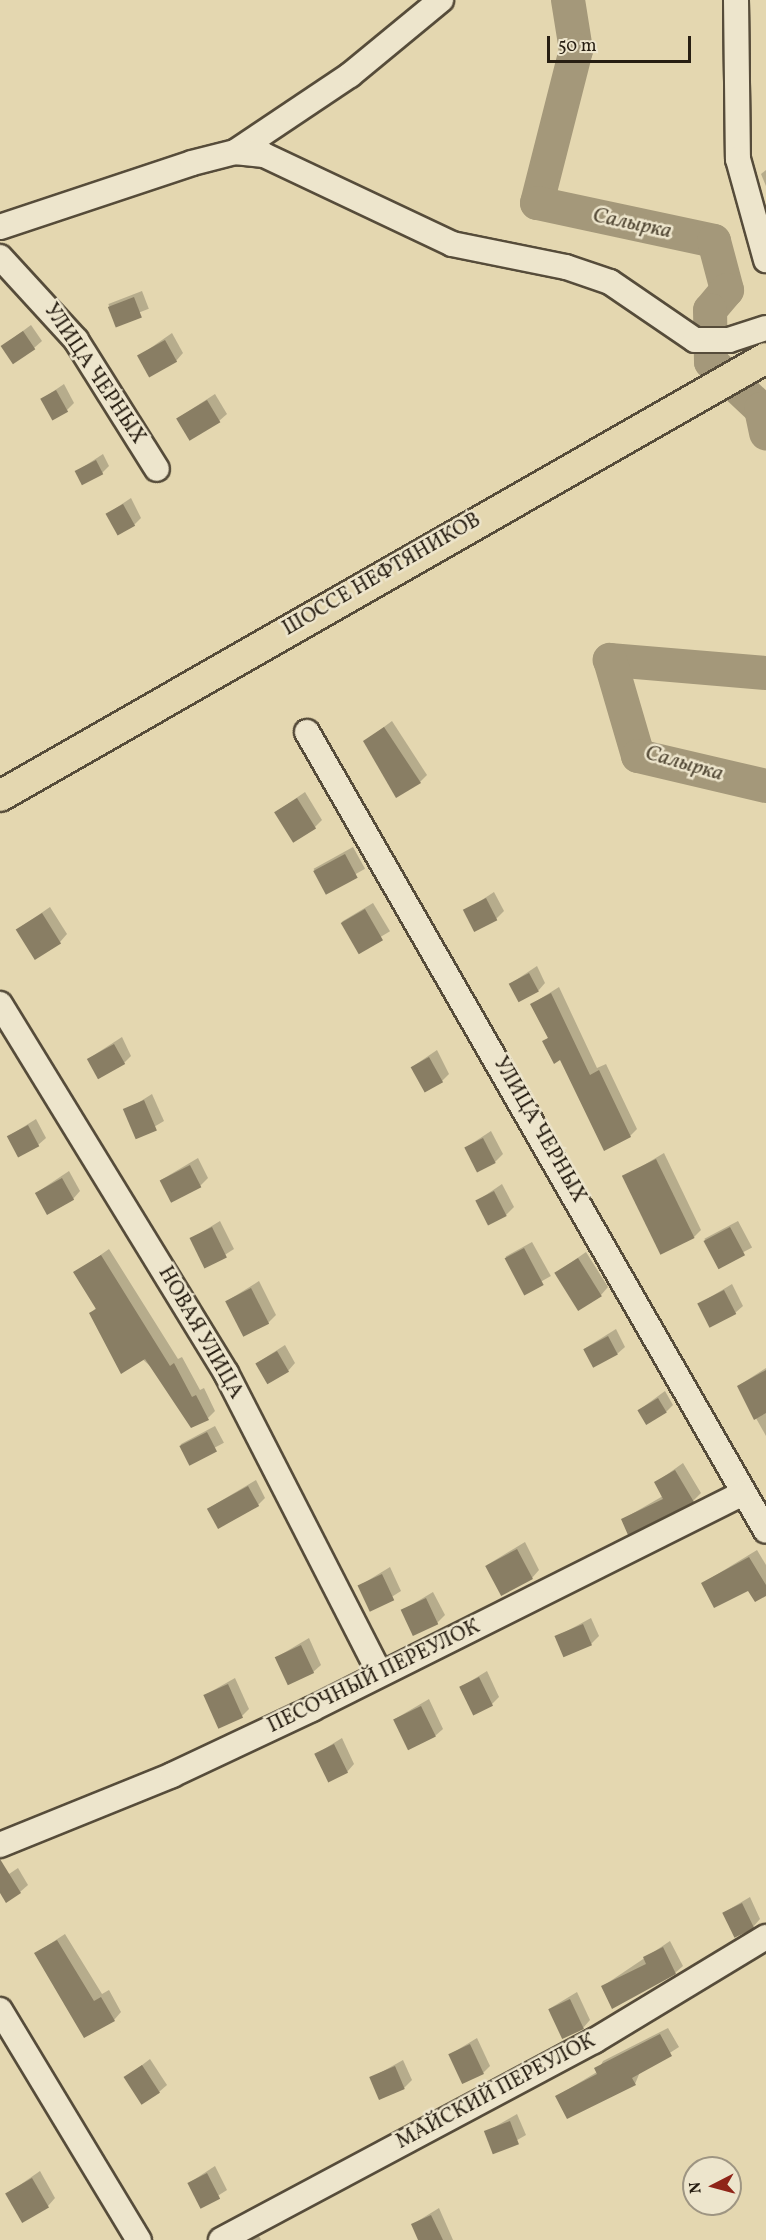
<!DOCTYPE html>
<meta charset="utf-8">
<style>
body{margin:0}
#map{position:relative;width:766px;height:2240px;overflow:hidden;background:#e4d7b0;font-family:Vollkorn,serif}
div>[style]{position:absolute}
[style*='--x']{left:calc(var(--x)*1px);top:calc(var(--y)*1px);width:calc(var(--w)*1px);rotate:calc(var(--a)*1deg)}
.shadow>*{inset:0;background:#0003;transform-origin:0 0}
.river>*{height:34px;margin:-17px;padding:0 17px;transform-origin:17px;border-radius:17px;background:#a4987a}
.building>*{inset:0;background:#897e64;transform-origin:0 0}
.roads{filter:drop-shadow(2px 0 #564c3a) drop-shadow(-2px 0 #564c3a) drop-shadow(0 2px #564c3a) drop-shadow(0 -2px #564c3a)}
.minor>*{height:24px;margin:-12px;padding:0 12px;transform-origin:12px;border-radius:12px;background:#ede5cc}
.major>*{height:30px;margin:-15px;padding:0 15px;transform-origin:15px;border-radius:15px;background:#e4d7b0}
span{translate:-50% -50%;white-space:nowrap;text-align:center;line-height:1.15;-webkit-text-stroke:5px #ede5cc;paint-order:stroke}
.street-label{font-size:21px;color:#271e12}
.water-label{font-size:22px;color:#534936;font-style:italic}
.north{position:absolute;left:682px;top:2156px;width:60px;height:60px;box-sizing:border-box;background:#ede5cc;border:2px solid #9e9582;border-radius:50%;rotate:264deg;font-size:16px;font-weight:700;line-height:24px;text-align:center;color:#271e12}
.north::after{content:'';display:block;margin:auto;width:21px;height:27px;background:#8f2418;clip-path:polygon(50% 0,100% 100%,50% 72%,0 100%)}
.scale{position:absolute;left:547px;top:36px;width:144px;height:27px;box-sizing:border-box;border:3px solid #271e12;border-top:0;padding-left:8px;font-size:18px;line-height:21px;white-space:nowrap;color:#271e12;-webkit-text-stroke:4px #ede5cc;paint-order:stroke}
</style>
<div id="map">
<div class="shadow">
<i style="clip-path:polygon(766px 170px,766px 186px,761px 174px)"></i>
<i style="left:142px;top:291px;width:19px;height:36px;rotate:69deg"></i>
<i style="clip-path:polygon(31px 325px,42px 341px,34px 348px,1px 347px)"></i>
<i style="clip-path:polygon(172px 333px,183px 353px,176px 361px,139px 356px)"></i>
<i style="clip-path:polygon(64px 384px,74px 403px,67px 410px,42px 399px)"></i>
<i style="clip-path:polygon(215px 394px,227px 414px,219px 421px,178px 418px)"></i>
<i style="clip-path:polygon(103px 454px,109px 466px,102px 473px,77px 471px)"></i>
<i style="clip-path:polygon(131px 498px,141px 518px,134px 525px,107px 514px)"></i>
<i style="clip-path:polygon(392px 721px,427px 775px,420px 782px,365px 741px)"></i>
<i style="clip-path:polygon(305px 792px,322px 820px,315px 827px,276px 812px)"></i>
<i style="left:353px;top:847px;width:25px;height:45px;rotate:61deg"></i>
<i style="clip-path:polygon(494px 892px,504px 911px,496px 919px,465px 911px)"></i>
<i style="left:373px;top:903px;width:33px;height:36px;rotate:59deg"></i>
<i style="clip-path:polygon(50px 907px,67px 934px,60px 942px,18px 929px)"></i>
<i style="clip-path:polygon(537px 966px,545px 983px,538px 991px,510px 984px)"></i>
<i style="clip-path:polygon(559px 987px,597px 1068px,606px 1064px,637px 1129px,630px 1136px,544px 1042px,549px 1037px,532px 1004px)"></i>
<i style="clip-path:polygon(122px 1037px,131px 1056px,124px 1063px,88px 1059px)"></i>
<i style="clip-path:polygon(437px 1050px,449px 1074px,442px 1081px,412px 1067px)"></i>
<i style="clip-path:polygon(152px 1094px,164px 1121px,137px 1137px,125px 1111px)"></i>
<i style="clip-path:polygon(36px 1119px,46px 1138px,38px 1145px,9px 1136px)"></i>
<i style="clip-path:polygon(491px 1131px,503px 1154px,495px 1162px,465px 1148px)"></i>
<i style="clip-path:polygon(664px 1153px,701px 1230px,694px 1237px,624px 1177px)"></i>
<i style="clip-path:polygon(198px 1158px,208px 1178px,200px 1186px,161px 1180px)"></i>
<i style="clip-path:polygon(69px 1171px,80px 1191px,73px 1199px,36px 1193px)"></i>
<i style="clip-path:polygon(502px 1184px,514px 1207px,506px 1215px,477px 1201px)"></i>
<i style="clip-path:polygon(220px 1221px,234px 1249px,206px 1267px,192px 1238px)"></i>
<i style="left:738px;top:1221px;width:30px;height:38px;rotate:62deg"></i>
<i style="left:532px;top:1242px;width:39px;height:30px;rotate:61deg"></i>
<i style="clip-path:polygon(109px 1249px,178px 1359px,182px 1357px,200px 1390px,204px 1388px,215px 1411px,208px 1418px,91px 1313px,97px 1307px,75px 1273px)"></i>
<i style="clip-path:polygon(586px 1252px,608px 1287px,601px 1295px,556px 1273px)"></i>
<i style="clip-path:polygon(259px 1281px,276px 1315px,268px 1323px,227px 1301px)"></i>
<i style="clip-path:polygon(732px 1284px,743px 1306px,735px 1313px,699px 1304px)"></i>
<i style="clip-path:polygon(616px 1329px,625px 1347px,617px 1354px,584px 1349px)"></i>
<i style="clip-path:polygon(285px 1345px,295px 1363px,288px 1371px,257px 1363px)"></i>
<i style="clip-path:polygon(766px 1368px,766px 1436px,738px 1386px)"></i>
<i style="clip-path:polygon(665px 1391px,673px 1405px,666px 1412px,639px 1410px)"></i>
<i style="left:215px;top:1426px;width:19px;height:39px;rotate:62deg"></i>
<i style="clip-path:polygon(683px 1463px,701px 1493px,693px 1501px,623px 1519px,663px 1496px,655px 1483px)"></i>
<i style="clip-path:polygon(256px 1480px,265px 1498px,258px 1505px,209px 1508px)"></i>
<i style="clip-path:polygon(525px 1542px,539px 1570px,532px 1578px,487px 1565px)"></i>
<i style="clip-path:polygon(757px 1550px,766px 1565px,766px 1594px,703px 1583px)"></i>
<i style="clip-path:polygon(390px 1567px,401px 1591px,371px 1610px,359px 1586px)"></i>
<i style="clip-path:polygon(433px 1592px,445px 1615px,437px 1623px,403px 1610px)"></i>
<i style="clip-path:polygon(591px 1618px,599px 1636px,591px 1644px,556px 1637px)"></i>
<i style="clip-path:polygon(309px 1638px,321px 1665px,313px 1672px,277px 1657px)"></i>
<i style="clip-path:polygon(487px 1671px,499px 1697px,492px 1704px,461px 1687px)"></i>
<i style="clip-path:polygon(235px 1678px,249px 1709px,242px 1716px,205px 1695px)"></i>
<i style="clip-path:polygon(429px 1699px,443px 1729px,435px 1736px,395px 1719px)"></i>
<i style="clip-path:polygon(342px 1738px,354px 1764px,347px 1772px,316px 1754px)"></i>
<i style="clip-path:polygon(18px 1868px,28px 1885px,20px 1892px,0 1890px,0 1880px)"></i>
<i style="clip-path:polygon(750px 1897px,760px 1919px,753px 1927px,723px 1913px)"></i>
<i style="clip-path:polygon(65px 1934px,102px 1994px,109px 1990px,121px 2012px,114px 2020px,36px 1953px)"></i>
<i style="clip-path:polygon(670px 1941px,683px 1966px,675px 1973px,603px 1986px)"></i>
<i style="clip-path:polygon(577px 1992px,590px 2020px,583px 2028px,549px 2009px)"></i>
<i style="clip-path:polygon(668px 2028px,679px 2047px,640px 2072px,635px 2084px,557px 2096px,597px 2072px,603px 2061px)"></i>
<i style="clip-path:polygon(477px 2038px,490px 2066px,483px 2073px,449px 2055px)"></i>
<i style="clip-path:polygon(150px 2059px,167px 2085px,159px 2092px,125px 2078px)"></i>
<i style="clip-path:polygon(403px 2060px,412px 2080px,404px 2088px,371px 2078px)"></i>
<i style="clip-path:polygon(517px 2114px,526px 2135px,494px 2153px,486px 2132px)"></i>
<i style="clip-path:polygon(215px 2166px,227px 2190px,200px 2207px,189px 2183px)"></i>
<i style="clip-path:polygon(40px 2171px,55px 2198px,48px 2206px,7px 2194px)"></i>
<i style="clip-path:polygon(439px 2208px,453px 2240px,420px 2240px,413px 2224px)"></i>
<i style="clip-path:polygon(258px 2234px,261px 2240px,247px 2240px)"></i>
</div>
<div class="river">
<i style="--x:568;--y:0;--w:51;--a:80.9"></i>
<i style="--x:576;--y:50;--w:158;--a:104.3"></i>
<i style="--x:537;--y:203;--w:181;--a:12.1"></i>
<i style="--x:714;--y:241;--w:51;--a:75.1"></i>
<i style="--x:727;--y:290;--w:26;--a:130"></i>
<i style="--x:710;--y:310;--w:52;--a:88.9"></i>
<i style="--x:711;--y:362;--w:69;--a:43.2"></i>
<i style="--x:761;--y:409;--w:25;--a:78"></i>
<i style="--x:766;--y:673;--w:157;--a:-175.2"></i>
<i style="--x:610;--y:660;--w:100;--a:73.7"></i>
<i style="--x:638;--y:756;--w:131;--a:13.2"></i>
</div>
<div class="building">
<i style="left:134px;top:297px;width:22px;height:28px;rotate:69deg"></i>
<i style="left:23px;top:331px;width:22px;height:27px;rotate:56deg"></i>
<i style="left:165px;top:340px;width:25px;height:32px;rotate:61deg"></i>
<i style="left:56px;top:390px;width:25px;height:18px;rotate:61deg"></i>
<i style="left:207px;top:400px;width:26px;height:36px;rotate:59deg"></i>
<i style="left:96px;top:460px;width:16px;height:24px;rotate:63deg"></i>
<i style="left:123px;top:504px;width:25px;height:20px;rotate:61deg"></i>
<i style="clip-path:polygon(384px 727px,421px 783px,396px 798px,363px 741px)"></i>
<i style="left:297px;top:798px;width:36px;height:27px;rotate:58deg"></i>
<i style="left:345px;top:854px;width:27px;height:36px;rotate:62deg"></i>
<i style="left:486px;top:898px;width:25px;height:26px;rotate:63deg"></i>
<i style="left:365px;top:909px;width:36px;height:28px;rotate:60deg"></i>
<i style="left:42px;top:913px;width:36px;height:31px;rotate:58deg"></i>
<i style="left:529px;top:973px;width:21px;height:23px;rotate:62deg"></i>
<i style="clip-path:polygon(551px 993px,590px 1075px,599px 1070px,631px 1137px,604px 1151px,560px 1060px,554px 1064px,542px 1041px,548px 1038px,530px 1004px)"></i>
<i style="left:114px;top:1044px;width:23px;height:31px;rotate:61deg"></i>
<i style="left:429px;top:1057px;width:29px;height:21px;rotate:61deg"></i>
<i style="left:144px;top:1100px;width:33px;height:23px;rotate:67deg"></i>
<i style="left:28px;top:1125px;width:24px;height:24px;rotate:62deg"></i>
<i style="left:483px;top:1138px;width:28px;height:21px;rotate:63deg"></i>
<i style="left:656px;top:1159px;width:88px;height:38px;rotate:64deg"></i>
<i style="left:190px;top:1165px;width:25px;height:34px;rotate:63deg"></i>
<i style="left:62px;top:1178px;width:25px;height:31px;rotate:61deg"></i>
<i style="left:494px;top:1191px;width:28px;height:21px;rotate:63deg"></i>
<i style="left:212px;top:1227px;width:34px;height:25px;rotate:64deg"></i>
<i style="left:730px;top:1227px;width:32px;height:30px;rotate:62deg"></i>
<i style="left:524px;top:1248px;width:42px;height:22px;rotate:62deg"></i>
<i style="clip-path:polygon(101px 1255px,170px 1366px,174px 1363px,192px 1397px,196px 1395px,209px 1420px,191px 1428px,145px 1359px,121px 1374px,89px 1313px,96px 1309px,73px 1272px)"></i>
<i style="left:578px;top:1258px;width:45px;height:28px;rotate:58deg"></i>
<i style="left:251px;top:1288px;width:40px;height:29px;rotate:63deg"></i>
<i style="left:724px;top:1290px;width:27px;height:30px;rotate:63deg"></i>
<i style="left:608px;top:1336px;width:21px;height:28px;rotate:62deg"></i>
<i style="left:277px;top:1351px;width:24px;height:25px;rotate:60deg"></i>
<i style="clip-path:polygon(766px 1370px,766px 1413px,754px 1420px,737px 1386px)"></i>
<i style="left:658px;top:1398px;width:17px;height:24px;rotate:59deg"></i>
<i style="left:207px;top:1432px;width:22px;height:31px;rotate:63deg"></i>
<i style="clip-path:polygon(675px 1470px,694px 1502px,628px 1535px,621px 1519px,663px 1499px,654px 1482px)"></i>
<i style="left:248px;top:1486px;width:23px;height:47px;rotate:61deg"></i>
<i style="left:517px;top:1549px;width:34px;height:36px;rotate:62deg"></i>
<i style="clip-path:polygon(749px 1557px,766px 1585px,766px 1596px,755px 1602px,748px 1591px,714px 1608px,701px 1583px)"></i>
<i style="left:382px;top:1574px;width:29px;height:27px;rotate:65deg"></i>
<i style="left:426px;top:1598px;width:29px;height:28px;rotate:65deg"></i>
<i style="left:583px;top:1624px;width:23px;height:31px;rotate:67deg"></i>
<i style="left:301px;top:1645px;width:31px;height:29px;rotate:65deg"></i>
<i style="left:479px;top:1677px;width:32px;height:22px;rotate:64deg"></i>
<i style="left:228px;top:1684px;width:37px;height:27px;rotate:66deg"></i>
<i style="left:421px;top:1706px;width:34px;height:31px;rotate:64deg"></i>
<i style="left:334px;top:1744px;width:32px;height:22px;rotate:64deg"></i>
<i style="clip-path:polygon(0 1859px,21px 1893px,6px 1903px,0 1893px)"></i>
<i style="left:742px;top:1903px;width:28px;height:22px;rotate:64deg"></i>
<i style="clip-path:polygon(57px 1940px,94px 2001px,101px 1997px,115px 2021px,84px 2038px,34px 1953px)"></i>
<i style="clip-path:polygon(663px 1947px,676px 1974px,612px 2009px,601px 1986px,646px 1964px,643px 1957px)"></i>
<i style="left:570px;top:1999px;width:33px;height:24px;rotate:65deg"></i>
<i style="clip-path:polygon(660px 2034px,672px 2056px,632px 2078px,636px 2085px,567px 2119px,555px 2096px,597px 2074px,594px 2068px)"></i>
<i style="left:470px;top:2044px;width:33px;height:24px;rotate:65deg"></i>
<i style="left:142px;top:2065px;width:33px;height:22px;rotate:57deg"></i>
<i style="left:395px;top:2066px;width:25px;height:28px;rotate:67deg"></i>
<i style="left:510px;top:2121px;width:25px;height:28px;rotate:69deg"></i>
<i style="left:207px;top:2173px;width:29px;height:22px;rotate:63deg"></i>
<i style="left:32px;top:2178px;width:34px;height:31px;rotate:60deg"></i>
<i style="clip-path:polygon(431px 2215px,443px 2240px,418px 2240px,411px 2224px)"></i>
</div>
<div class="roads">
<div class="minor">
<i style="--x:736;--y:0;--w:159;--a:89.3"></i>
<i style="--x:738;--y:159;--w:105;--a:74.5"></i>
<i style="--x:235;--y:152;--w:138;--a:-33.8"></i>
<i style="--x:350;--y:75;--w:118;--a:-39.5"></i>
<i style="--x:0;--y:227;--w:202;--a:-18.4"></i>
<i style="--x:192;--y:163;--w:44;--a:-14.3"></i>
<i style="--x:235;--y:152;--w:29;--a:6"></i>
<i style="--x:264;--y:155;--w:208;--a:25.3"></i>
<i style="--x:452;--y:244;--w:116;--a:11.4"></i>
<i style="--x:566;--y:267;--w:46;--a:18.8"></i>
<i style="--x:610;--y:282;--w:103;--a:34.3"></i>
<i style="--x:695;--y:340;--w:34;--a:0"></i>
<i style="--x:729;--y:340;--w:39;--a:-18"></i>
<i style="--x:0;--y:257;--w:113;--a:47.5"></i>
<i style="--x:76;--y:340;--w:152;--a:57.9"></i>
<i style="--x:307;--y:732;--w:921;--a:60.12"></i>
<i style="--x:0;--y:1004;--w:433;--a:58.5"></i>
<i style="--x:226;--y:1373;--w:338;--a:62.9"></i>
<i style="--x:0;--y:1845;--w:186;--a:-22.1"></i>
<i style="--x:172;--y:1775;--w:155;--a:-25.2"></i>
<i style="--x:312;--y:1709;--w:481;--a:-26.6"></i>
<i style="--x:0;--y:2010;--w:269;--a:58.9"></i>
<i style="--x:221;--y:2240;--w:423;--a:-28.1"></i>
<i style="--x:594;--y:2041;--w:201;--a:-31.2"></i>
</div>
<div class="major">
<i style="--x:0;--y:796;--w:882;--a:-29.76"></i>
</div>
</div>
<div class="street-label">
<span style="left:94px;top:374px;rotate:56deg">УЛИЦА ЧЕРНЫХ</span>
<span style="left:382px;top:575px;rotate:-30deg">ШОССЕ НЕФТЯНИКОВ</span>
<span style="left:539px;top:1130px;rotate:60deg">УЛИЦА ЧЕРНЫХ</span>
<span style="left:200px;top:1333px;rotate:60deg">НОВАЯ УЛИЦА</span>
<span style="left:374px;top:1677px;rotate:-26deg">ПЕСОЧНЫЙ ПЕРЕУЛОК</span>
<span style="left:496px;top:2092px;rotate:-28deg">МАЙСКИЙ ПЕРЕУЛОК</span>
</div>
<div class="water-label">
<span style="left:632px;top:224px;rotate:12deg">Салырка</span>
<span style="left:684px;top:764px;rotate:16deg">Салырка</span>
</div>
<div class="north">N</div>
<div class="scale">50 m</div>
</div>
